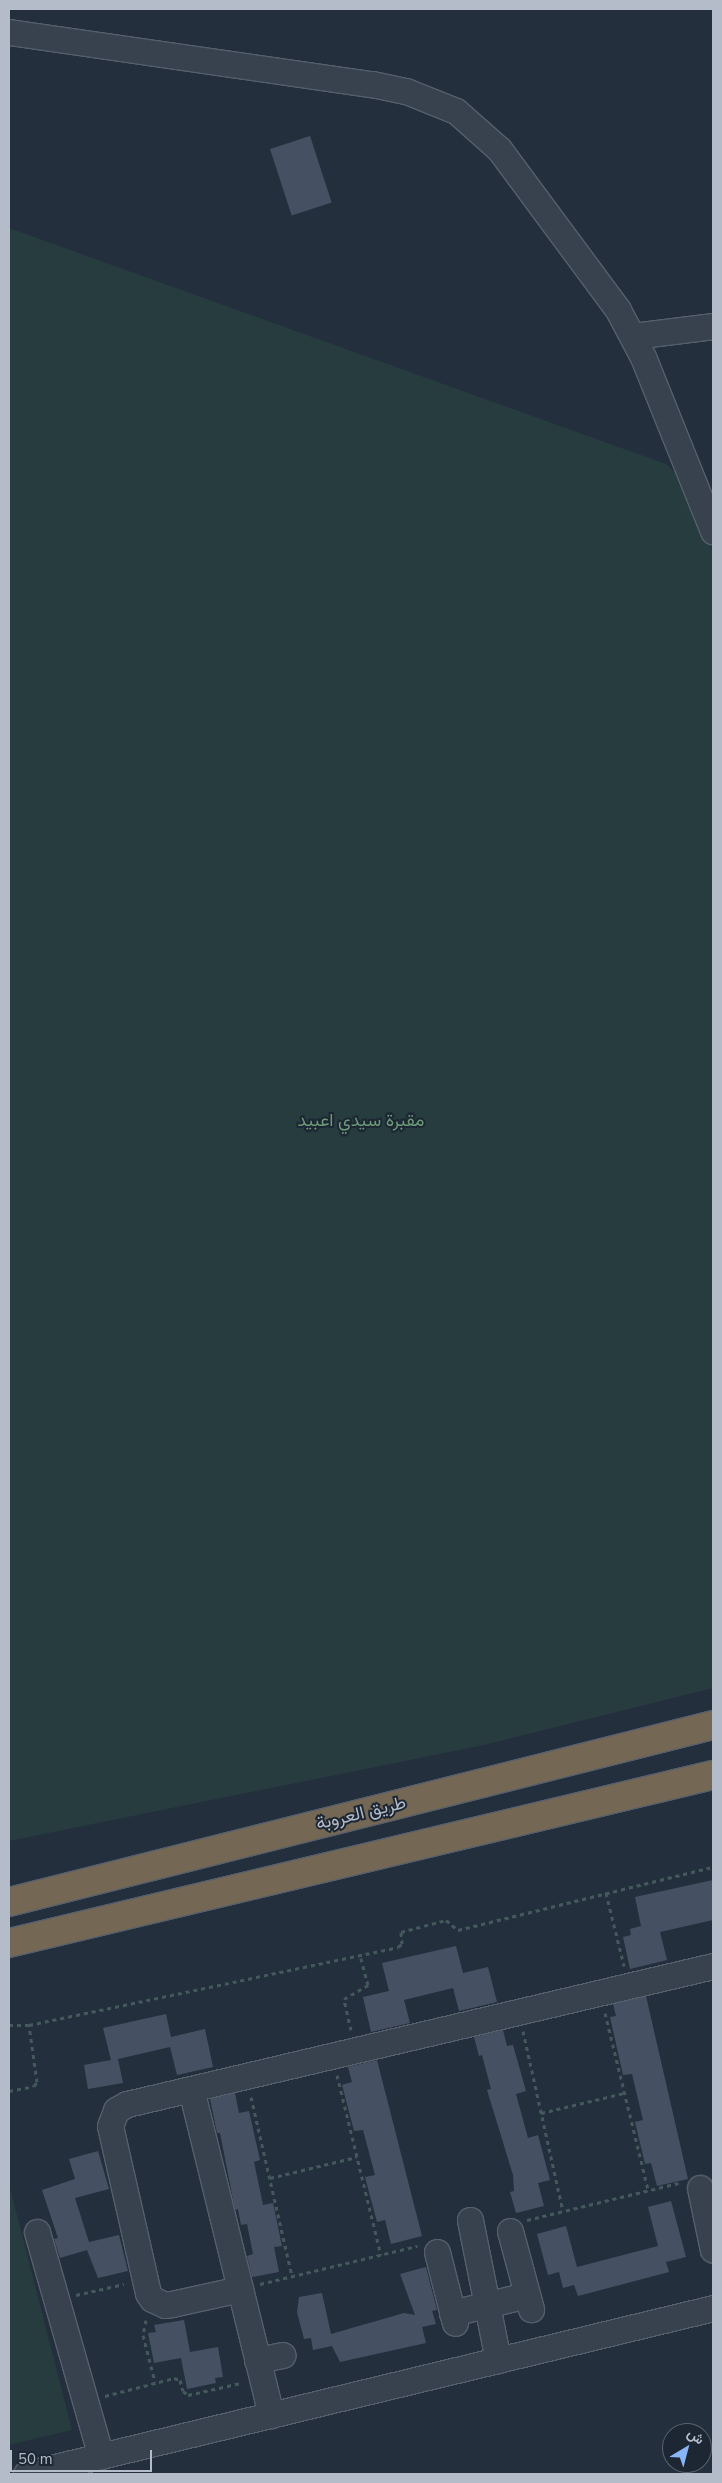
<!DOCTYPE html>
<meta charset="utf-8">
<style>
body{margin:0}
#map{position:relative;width:722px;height:2483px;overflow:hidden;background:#242f3e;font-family:"Nunito Sans",Vazirmatn,sans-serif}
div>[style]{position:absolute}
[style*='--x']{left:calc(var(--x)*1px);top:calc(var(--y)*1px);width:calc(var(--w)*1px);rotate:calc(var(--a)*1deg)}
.green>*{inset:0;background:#263c3f}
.building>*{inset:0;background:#455162;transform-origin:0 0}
.path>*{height:3px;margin-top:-1.5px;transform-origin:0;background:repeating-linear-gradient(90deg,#44595c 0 4px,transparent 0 8px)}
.roads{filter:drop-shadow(1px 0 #565f6c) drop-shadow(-1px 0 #565f6c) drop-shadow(0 1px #565f6c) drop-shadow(0 -1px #565f6c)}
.minor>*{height:25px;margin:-12.5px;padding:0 12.5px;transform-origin:12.5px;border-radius:12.5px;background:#38414e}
.highway>*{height:28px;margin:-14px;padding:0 14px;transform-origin:14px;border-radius:14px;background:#746855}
span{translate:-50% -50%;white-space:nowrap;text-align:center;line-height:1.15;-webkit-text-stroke:4px #1d2633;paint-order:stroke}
.park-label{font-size:18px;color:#6b9a76}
.street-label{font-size:18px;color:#b4bcc9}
.frame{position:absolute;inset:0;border:10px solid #b4bcc9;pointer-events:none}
.north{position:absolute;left:662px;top:2423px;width:50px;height:50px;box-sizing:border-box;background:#1d2633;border:1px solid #59626f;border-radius:50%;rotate:37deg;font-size:14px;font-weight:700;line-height:20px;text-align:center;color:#b4bcc9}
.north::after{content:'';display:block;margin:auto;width:18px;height:22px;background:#8ab4f8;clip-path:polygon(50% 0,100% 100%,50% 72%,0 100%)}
.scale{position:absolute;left:10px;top:2450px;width:142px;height:22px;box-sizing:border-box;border:2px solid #b4bcc9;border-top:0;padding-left:6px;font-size:15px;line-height:18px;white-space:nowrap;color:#b4bcc9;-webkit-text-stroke:4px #1d2633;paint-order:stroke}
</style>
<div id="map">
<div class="green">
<i style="clip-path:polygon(9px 228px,666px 464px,685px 482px,713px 553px,713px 1688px,484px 1745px,9px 1841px)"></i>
<i style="clip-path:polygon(9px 2184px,72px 2430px,9px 2445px)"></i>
</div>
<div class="building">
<i style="left:310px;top:136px;width:70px;height:42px;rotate:72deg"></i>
<i style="clip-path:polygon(713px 1880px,713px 1920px,660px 1932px,667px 1960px,630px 1969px,623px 1937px,631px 1935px,630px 1929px,641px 1926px,635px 1897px)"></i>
<i style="clip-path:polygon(456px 1946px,463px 1973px,488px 1967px,497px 2002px,459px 2011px,453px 1988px,404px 2000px,410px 2023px,371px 2032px,363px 1997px,389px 1991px,382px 1963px)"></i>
<i style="clip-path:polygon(646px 1996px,688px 2179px,657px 2186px,651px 2163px,645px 2164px,635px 2122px,643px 2120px,632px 2074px,623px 2075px,610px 2017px,616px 2016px,613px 2004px)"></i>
<i style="clip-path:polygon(166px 2014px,171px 2037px,205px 2029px,213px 2067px,177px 2075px,170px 2047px,118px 2059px,123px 2083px,88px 2089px,84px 2065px,111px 2060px,103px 2028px)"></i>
<i style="clip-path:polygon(503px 2030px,507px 2046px,513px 2045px,526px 2091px,516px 2094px,528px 2138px,538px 2135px,550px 2180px,538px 2183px,544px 2206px,516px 2213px,510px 2192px,514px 2191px,513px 2175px,487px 2090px,491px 2089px,482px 2055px,479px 2056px,474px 2037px)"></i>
<i style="clip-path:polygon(377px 2060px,422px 2236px,391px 2244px,385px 2220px,377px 2222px,365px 2177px,375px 2175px,363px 2130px,354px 2131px,342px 2085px,352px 2082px,348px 2067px)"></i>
<i style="clip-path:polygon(235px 2093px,239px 2113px,249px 2111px,260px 2160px,254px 2162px,263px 2205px,273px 2203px,282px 2246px,274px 2247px,279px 2272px,252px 2277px,247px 2256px,253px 2254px,247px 2224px,241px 2225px,238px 2209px,235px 2210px,220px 2133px,217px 2133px,210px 2099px)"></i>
<i style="clip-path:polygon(98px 2151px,109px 2189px,75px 2198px,89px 2242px,119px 2235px,128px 2271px,98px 2278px,87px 2250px,60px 2258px,54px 2239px,58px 2238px,42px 2190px,75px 2179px,69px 2159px)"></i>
<i style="clip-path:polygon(671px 2201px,686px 2257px,666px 2262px,669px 2272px,578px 2296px,574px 2285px,563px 2288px,559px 2272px,548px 2275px,537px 2234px,566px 2226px,577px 2267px,658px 2246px,648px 2207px)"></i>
<i style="clip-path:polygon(426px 2267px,437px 2310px,432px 2311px,436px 2324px,422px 2327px,426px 2343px,340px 2362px,332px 2346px,313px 2350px,311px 2338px,304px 2339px,297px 2312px,299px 2297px,322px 2293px,331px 2334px,404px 2313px,415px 2315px,400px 2274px)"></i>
<i style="clip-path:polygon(184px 2320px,190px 2352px,218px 2347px,223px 2377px,215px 2378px,216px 2383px,187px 2389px,181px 2358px,154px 2363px,148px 2333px,156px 2332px,154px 2325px)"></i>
</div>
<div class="path">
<i style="--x:606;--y:1893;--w:75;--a:76.1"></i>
<i style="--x:605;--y:2013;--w:182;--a:76.3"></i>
<i style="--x:9;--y:2025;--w:20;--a:0"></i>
<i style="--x:29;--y:2025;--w:377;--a:-11.9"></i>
<i style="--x:398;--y:1947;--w:5;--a:-37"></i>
<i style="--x:402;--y:1944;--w:12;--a:-95"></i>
<i style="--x:401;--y:1932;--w:47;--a:-14.9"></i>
<i style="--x:446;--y:1920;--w:16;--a:40"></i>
<i style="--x:458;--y:1930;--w:263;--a:-13.9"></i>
<i style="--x:351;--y:2030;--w:32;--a:-103"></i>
<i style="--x:344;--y:1999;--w:28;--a:-30"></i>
<i style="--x:368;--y:1985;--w:31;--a:-105"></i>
<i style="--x:523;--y:2031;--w:184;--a:77.5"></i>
<i style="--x:337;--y:2075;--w:185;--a:76.3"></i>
<i style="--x:9;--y:2091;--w:25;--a:-11"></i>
<i style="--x:34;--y:2086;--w:5;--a:-53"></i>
<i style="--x:37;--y:2082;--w:58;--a:-98"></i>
<i style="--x:251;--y:2097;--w:184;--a:77.1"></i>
<i style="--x:541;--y:2113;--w:85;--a:-13.5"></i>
<i style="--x:270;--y:2178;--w:89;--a:-13.6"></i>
<i style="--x:527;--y:2220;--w:156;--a:-13.7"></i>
<i style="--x:260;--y:2284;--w:162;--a:-13.6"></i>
<i style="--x:76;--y:2295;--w:49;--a:-12.9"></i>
<i style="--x:146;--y:2320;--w:15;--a:101"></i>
<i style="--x:143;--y:2335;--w:49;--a:75.7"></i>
<i style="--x:105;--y:2396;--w:71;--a:-14.6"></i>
<i style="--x:174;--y:2378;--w:6;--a:18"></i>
<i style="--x:180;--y:2380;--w:11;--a:75"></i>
<i style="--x:183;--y:2391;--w:6;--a:39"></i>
<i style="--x:188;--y:2395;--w:54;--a:-12.8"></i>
</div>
<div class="roads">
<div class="minor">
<i style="--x:9;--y:32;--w:367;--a:8.2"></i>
<i style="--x:372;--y:84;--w:35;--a:12"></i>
<i style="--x:406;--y:91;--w:54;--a:21.8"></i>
<i style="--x:456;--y:111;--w:57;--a:41.5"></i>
<i style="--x:499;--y:149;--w:200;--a:53.5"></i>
<i style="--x:618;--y:310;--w:53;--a:62"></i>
<i style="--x:643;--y:357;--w:188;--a:68.1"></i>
<i style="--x:633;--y:336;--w:81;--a:-7.1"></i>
<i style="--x:191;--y:2089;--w:336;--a:76.2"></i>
<i style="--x:700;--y:2188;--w:63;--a:78.2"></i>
<i style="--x:470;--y:2220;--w:143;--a:78.7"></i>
<i style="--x:510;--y:2231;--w:81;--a:74.9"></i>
<i style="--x:37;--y:2232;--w:233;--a:74.1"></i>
<i style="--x:437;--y:2252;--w:73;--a:75.8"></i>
<i style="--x:240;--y:2289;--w:70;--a:167.6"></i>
<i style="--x:172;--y:2304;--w:7;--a:172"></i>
<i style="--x:165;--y:2305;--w:14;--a:-155"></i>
<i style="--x:152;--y:2299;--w:7;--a:-124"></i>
<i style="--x:148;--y:2293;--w:171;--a:-102.8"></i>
<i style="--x:110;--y:2126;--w:17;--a:-69"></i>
<i style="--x:116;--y:2110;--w:13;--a:-29"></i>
<i style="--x:127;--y:2104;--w:602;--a:-13.25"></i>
<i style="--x:452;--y:2313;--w:77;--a:-13.5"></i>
<i style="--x:257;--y:2360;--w:26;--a:-11"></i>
<i style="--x:26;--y:2474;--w:707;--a:-13.58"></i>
</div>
<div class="highway">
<i style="--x:9;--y:1902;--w:726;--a:-14.11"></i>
<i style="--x:9;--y:1943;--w:724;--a:-13.42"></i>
</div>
</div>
<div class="park-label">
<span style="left:361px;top:1120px">مقبرة سيدي اعبيد</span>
</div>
<div class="street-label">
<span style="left:361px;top:1813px;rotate:-14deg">طريق العروبة</span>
</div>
<div class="frame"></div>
<div class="north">ش</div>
<div class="scale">50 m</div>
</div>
